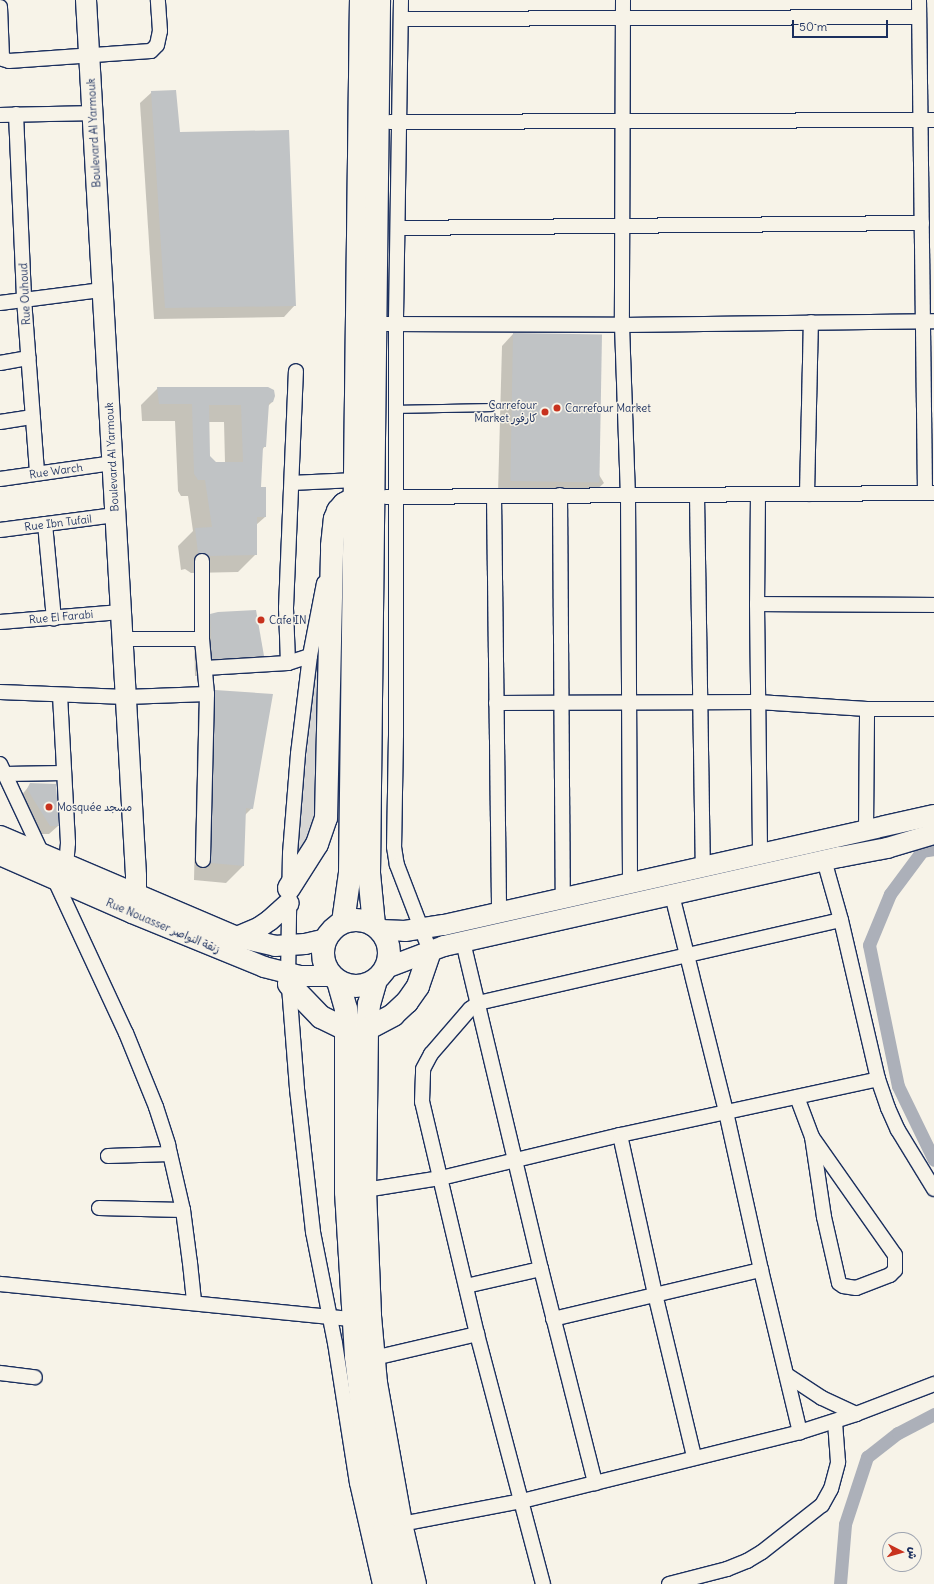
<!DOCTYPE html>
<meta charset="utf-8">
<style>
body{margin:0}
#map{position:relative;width:934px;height:1584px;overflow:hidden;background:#f7f3e8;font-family:Delius,"Playpen Sans Arabic",sans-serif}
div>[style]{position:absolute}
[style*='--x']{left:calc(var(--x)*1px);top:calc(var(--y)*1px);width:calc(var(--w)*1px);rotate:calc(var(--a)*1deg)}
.green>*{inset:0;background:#d7d6d4}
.shadow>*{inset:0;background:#0003}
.canal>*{height:13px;margin:-6.5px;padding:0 6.5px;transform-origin:6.5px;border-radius:6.5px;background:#acb0b9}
.building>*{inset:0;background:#c0c3c5;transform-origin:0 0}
.roads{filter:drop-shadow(1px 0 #1b2f5e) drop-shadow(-1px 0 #1b2f5e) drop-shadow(0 1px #1b2f5e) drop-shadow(0 -1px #1b2f5e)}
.lane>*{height:7px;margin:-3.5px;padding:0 3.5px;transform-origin:3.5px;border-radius:3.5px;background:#f7f3e8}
.street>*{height:14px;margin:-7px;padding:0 7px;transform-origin:7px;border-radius:7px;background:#f7f3e8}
.secondary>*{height:20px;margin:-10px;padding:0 10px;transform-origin:10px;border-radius:10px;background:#f7f3e8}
.highway>*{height:22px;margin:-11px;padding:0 11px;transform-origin:11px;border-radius:11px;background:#f7f3e8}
.highway>.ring{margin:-11px;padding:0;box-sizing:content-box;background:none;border:22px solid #f7f3e8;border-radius:50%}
.dots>*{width:11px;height:11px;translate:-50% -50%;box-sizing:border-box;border:2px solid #f7f3e8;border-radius:50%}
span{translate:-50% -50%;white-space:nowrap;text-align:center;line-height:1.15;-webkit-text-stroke:3px #f7f3e8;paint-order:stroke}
.street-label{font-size:11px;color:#1b2f5e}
.poi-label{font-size:11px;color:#1b2f5e}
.right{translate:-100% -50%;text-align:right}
.left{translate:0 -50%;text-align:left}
.north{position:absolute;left:882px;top:1532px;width:40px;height:40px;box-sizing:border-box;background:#f7f3e8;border:1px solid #9fa5b1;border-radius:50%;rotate:96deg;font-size:11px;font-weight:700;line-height:16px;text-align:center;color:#1b2f5e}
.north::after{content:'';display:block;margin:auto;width:14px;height:18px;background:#c8321e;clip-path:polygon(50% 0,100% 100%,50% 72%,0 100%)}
.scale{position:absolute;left:792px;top:20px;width:96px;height:18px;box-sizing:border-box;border:2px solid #1b2f5e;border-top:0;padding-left:5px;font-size:12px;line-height:14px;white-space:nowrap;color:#1b2f5e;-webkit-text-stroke:3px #f7f3e8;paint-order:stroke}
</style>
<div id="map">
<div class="green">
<i style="clip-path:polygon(320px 653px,320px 820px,299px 857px,297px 852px,305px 769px,317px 655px)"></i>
</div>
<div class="shadow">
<i style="clip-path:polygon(152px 92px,295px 305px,284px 317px,154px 319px,140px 103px)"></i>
<i style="clip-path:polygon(513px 334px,604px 483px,592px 494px,498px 493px,502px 346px)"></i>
<i style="clip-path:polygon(evenodd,158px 388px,272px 402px,267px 407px,265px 446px,262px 450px,260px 488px,265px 517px,256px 525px,256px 554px,238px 572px,191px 573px,185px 569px,181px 570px,178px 546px,193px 531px,188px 496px,181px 496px,178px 491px,175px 421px,142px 421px,141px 405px,158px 388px,208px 422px,224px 422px,225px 463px,215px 463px,209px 457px,208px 422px)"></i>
<i style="clip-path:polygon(211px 615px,263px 656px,246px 673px,195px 676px,194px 632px)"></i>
<i style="clip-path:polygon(216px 691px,252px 808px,244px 816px,243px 866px,226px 883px,194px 880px,198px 708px)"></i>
<i style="clip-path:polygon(31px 784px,58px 826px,49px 834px,41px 834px,19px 798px)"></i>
</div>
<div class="canal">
<i style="--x:934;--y:849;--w:12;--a:171"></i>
<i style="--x:922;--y:851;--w:54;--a:126.7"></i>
<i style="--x:890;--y:894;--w:55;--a:112.4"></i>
<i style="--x:869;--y:945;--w:144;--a:78.4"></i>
<i style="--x:898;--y:1086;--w:82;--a:64.1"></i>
<i style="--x:840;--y:1584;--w:60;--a:-85.2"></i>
<i style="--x:845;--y:1524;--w:71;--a:-71.8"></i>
<i style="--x:867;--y:1457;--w:39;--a:-38"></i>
<i style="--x:898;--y:1433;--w:41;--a:-27.8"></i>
</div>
<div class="building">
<i style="clip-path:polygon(176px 90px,180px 132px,289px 130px,296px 306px,165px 308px,151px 91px)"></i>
<i style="left:513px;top:333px;width:89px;height:148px;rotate:1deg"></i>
<i style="clip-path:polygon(evenodd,157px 387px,268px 387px,274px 390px,275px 396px,273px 402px,269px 403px,266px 447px,263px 447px,261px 487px,266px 487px,266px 517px,257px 517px,257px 555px,209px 556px,202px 553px,198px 553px,195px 528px,212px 527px,205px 480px,198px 480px,194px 474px,192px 404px,159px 404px,157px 387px,209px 405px,241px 405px,243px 462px,216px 462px,210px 456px,209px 405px)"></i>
<i style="clip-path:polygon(256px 610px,264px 656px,212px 659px,210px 614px,218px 612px)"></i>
<i style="clip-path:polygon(215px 690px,273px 694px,253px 809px,246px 808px,244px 866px,211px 863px)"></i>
<i style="clip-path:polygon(30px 783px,56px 784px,59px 826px,50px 826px,27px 789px)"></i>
</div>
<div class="roads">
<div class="lane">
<i style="--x:395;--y:409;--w:95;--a:-1.2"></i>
</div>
<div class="street">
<i style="--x:401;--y:0;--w:324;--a:90.9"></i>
<i style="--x:396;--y:324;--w:411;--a:90"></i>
<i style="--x:396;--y:735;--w:112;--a:91"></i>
<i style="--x:394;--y:847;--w:18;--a:81"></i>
<i style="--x:397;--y:865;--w:92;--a:69"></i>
<i style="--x:623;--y:0;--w:325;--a:90.2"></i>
<i style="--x:622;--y:325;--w:170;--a:88"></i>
<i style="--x:628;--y:495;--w:388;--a:89.7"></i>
<i style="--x:919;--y:0;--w:493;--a:89.3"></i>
<i style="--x:0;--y:7;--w:50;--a:87.7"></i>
<i style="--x:2;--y:57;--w:2;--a:63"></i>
<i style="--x:3;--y:59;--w:6;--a:18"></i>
<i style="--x:9;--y:61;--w:142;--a:-4"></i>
<i style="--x:151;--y:51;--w:8;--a:-45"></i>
<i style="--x:157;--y:45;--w:14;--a:-78"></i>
<i style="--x:160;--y:31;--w:31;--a:-94"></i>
<i style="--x:401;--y:19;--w:518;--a:-0.22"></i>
<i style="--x:16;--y:114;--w:185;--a:87.5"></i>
<i style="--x:24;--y:299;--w:174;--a:85.7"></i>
<i style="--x:0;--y:115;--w:92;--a:-1.2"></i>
<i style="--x:390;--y:122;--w:544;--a:-0.21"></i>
<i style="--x:398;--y:228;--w:524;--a:-0.55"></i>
<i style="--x:0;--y:303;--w:103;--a:-7.3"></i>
<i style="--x:386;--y:324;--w:236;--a:0.2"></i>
<i style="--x:622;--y:325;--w:312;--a:-0.7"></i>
<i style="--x:0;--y:363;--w:29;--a:-10"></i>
<i style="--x:0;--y:422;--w:33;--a:-9"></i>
<i style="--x:0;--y:479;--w:113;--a:-8.1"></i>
<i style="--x:292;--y:483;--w:63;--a:-2.7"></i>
<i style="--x:758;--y:494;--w:110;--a:90.5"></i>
<i style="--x:757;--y:604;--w:251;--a:89.3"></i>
<i style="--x:807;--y:494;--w:172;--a:-88.7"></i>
<i style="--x:560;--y:495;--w:403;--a:89.6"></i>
<i style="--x:697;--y:495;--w:373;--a:89.1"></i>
<i style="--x:494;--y:496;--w:417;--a:89.3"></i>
<i style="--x:386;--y:497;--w:548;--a:-0.42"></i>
<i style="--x:45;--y:524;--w:95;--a:84.6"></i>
<i style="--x:0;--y:530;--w:116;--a:-7.4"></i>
<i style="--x:202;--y:561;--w:78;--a:90"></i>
<i style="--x:202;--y:639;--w:55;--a:84.8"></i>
<i style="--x:207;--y:694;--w:166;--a:91.4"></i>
<i style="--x:324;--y:583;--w:74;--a:100.9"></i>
<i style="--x:310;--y:656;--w:99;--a:97"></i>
<i style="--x:298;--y:754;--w:99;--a:94.6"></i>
<i style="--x:290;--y:853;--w:121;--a:90.9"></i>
<i style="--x:288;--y:974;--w:115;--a:85.5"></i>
<i style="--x:297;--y:1089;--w:144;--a:83.6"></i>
<i style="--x:313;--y:1232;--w:113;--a:78.8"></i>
<i style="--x:335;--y:1343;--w:142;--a:81.1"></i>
<i style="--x:357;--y:1483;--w:104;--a:77.2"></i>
<i style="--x:757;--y:604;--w:177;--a:0.3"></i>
<i style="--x:0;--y:622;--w:121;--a:-4.7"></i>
<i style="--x:122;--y:639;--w:80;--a:0"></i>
<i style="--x:288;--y:663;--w:55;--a:-92.1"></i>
<i style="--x:286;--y:608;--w:237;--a:-87.6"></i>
<i style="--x:205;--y:668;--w:83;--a:-3.4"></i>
<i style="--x:288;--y:663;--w:23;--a:-18"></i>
<i style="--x:0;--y:692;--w:126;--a:2.3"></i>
<i style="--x:126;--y:697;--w:81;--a:-2.1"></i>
<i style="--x:60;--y:695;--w:148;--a:86.9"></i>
<i style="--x:68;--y:843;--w:21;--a:95"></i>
<i style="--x:66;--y:864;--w:9;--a:122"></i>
<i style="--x:496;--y:703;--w:262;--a:-0.2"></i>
<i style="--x:758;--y:702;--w:109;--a:3.7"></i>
<i style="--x:867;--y:709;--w:67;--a:0"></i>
<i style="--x:0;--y:764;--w:102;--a:64.9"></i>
<i style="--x:5;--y:774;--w:59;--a:-1"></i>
<i style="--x:866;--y:831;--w:122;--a:-89.5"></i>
<i style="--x:824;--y:860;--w:62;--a:74.2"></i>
<i style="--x:841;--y:920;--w:163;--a:76.9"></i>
<i style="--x:878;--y:1079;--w:31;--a:71"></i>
<i style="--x:888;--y:1108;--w:24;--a:66"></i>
<i style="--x:898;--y:1130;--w:69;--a:58.6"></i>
<i style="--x:53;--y:876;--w:173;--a:65.1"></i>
<i style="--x:126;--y:1033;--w:80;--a:67.9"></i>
<i style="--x:156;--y:1107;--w:40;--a:72"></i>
<i style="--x:168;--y:1145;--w:67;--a:77"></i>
<i style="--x:183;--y:1210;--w:53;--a:82.5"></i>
<i style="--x:190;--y:1263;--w:39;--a:84"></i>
<i style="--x:672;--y:895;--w:224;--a:76"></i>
<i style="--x:726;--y:1112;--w:162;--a:77.5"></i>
<i style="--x:761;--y:1270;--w:167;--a:76.5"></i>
<i style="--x:463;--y:942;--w:336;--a:76.6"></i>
<i style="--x:541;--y:1269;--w:221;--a:75.8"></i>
<i style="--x:797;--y:1097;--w:43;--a:69.4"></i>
<i style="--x:812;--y:1137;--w:144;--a:54.9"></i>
<i style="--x:895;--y:1255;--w:15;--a:90"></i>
<i style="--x:895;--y:1270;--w:7;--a:135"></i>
<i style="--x:890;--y:1275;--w:36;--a:159"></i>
<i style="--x:856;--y:1288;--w:13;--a:-171"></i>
<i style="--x:843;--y:1286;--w:5;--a:-143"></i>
<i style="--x:839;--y:1283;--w:68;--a:-102.8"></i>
<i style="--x:824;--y:1217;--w:81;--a:-98.5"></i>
<i style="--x:620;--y:1135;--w:163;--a:77.6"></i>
<i style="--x:655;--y:1294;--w:168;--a:76.5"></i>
<i style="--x:108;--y:1156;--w:62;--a:-1.8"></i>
<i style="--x:365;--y:1190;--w:77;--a:-9"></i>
<i style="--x:441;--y:1178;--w:184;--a:-13.5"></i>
<i style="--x:620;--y:1135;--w:264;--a:-12.2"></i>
<i style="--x:99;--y:1208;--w:84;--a:1.4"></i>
<i style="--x:0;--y:1284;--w:355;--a:5.7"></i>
<i style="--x:466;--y:1286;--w:77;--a:-12.8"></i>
<i style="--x:553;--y:1319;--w:214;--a:-13.3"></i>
<i style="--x:374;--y:1358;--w:106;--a:-13.1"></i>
<i style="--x:0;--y:1373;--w:35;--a:7"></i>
<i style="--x:787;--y:1375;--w:42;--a:33.3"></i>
<i style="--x:822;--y:1398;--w:38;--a:25"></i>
<i style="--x:401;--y:1524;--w:123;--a:-10.8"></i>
<i style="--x:522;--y:1501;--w:286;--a:-13.9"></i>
<i style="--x:800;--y:1432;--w:59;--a:-17.8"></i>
<i style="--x:856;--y:1414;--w:84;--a:-21"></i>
<i style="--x:543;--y:1584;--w:259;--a:-104.8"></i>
<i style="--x:477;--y:1334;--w:238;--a:-103.3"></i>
<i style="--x:422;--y:1102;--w:33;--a:-88"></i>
<i style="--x:423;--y:1069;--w:17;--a:-62"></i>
<i style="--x:431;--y:1054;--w:60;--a:-49.1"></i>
<i style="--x:470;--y:1009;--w:10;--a:-37"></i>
<i style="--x:478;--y:1003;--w:372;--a:-12.9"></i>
<i style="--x:669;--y:1584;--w:60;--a:-14.5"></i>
<i style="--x:727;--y:1569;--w:22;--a:-22"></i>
<i style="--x:747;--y:1561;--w:17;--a:-31"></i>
<i style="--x:762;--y:1552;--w:76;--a:-38.1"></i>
<i style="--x:822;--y:1505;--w:18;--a:-61"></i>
<i style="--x:831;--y:1489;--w:28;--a:-75"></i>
<i style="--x:838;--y:1462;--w:40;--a:-94.3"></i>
</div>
<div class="secondary">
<i style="--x:86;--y:0;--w:877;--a:86.73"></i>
<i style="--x:136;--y:876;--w:18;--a:90"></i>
<i style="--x:136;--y:894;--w:19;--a:102"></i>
<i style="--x:0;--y:836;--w:258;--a:23.1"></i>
<i style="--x:237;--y:937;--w:39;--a:13"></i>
<i style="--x:275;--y:946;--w:30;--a:-4"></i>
<i style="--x:305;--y:944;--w:22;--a:-13"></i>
<i style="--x:0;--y:855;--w:144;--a:23.7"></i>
<i style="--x:132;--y:913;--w:143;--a:22.2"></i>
<i style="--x:264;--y:967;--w:37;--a:14"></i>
<i style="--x:300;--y:976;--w:32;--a:0"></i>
<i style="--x:380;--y:930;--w:25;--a:2"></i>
<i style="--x:405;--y:931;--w:39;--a:-9"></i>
<i style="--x:444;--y:925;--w:502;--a:-12.65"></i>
<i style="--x:237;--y:937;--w:25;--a:-23"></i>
<i style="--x:260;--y:927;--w:12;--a:-35"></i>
<i style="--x:270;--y:920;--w:25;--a:-42"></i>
<i style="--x:386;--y:968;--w:62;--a:-20.8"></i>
<i style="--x:444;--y:946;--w:406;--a:-12.7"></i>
<i style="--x:840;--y:857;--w:48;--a:-10.8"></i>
<i style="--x:887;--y:848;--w:49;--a:-16.6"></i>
</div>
<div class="highway">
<i style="--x:289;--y:888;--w:52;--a:-57.5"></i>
<i style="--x:317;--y:844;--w:28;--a:-71"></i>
<i style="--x:326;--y:818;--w:272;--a:-88.7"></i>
<i style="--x:332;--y:546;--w:27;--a:-84"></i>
<i style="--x:335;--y:519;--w:9;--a:-69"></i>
<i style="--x:338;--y:511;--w:9;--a:-49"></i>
<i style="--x:344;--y:504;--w:13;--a:-29"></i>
<i class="ring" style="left:323px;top:920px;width:44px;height:44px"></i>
<i style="--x:343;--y:922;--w:49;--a:-81.9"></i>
<i style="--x:350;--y:873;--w:873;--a:-89.28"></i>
<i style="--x:374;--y:925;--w:52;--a:-95.5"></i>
<i style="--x:369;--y:873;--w:873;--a:-89.34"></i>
<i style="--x:376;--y:980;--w:25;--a:106"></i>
<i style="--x:369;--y:1004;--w:25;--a:95"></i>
<i style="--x:367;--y:1029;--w:161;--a:90.7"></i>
<i style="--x:365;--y:1190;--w:126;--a:87.7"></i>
<i style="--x:370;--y:1316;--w:67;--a:84.9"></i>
<i style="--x:376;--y:1383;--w:143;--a:79.9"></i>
<i style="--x:401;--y:1524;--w:62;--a:76.9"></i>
<i style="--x:338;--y:981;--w:29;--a:74"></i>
<i style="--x:346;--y:1009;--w:183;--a:90"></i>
<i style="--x:346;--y:1192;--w:165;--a:86.5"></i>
<i style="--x:356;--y:1357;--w:91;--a:83"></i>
<i style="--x:367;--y:1447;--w:84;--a:78.3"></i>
<i style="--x:384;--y:1529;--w:57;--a:76.7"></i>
<i style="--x:289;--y:984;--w:46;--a:45.9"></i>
<i style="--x:321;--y:1017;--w:28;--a:26"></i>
<i style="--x:367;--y:1029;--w:30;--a:-28"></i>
<i style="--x:393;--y:1015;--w:19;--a:-43"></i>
<i style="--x:407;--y:1002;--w:19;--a:-55"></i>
<i style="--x:418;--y:986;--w:37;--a:-71"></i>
</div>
</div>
<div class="dots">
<i style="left:557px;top:408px;background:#c8321e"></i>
<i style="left:545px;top:412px;background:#c8321e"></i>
<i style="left:261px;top:620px;background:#c8321e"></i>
<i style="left:49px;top:807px;background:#c8321e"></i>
</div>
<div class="street-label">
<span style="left:94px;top:133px;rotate:-93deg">Boulevard Al Yarmouk</span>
<span style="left:25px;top:294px;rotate:-93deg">Rue Ouhoud</span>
<span style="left:112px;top:457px;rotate:-93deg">Boulevard Al Yarmouk</span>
<span style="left:56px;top:471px;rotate:-8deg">Rue Warch</span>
<span style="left:58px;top:523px;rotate:-7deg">Rue Ibn Tufail</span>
<span style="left:61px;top:617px;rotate:-5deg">Rue El Farabi</span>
<span style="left:163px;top:926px;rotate:23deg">Rue Nouasser زنقة النواصر</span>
</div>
<div class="poi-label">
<span class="right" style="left:537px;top:412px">Carrefour<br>Market كارفور</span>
<span class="left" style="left:565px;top:408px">Carrefour Market</span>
<span class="left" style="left:269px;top:620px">Cafe IN</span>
<span class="left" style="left:57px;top:807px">Mosquée مسجد</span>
</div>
<div class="north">ش</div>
<div class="scale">50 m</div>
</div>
